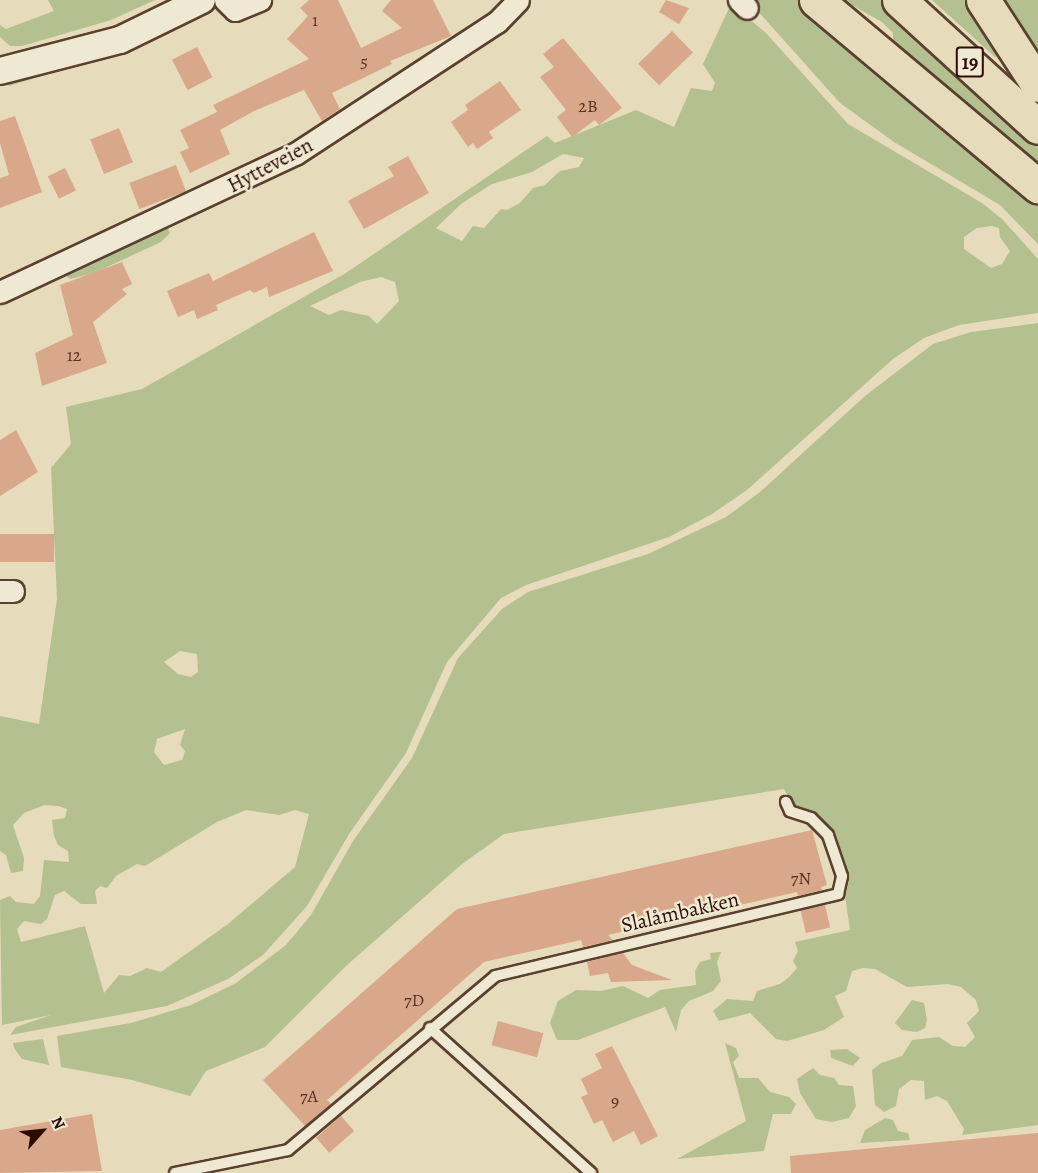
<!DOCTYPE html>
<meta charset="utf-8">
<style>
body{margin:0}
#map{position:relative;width:1038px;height:1173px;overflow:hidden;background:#e6dbba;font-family:Alegreya,serif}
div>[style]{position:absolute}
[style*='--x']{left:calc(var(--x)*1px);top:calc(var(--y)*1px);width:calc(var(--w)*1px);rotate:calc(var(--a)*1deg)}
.green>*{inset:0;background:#b4c090}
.building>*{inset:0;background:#d9a789;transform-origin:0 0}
.roads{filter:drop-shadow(2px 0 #5a402f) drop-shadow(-2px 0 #5a402f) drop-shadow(0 2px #5a402f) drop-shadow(0 -2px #5a402f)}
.service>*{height:10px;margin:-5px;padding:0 5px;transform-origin:5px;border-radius:5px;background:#efe8d2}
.minor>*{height:21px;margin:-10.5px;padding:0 10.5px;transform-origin:10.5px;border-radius:10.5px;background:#efe8d2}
.tertiary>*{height:26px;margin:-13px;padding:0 13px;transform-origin:13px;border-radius:13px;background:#efe8d2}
.trunk>*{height:33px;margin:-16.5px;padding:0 16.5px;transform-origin:16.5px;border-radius:16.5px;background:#e6dbba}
span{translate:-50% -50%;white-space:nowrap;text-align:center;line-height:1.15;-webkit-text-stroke:5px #efe8d2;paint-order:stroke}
.number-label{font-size:18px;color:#573323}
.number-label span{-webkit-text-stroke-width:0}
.shield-label span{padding:2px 4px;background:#efe8d2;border:2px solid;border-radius:4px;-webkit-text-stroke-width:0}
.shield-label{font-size:20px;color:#2c0c01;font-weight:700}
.street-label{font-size:21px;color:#2c0c01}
.north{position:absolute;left:12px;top:1101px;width:60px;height:60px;-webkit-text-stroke:4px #efe8d2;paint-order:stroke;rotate:63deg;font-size:16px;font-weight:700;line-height:24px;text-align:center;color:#2c0c01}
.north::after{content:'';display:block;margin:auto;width:21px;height:27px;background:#2c0c01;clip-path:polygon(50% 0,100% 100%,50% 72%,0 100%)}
</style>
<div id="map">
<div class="green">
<i style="clip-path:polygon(48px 0,155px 0,111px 20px,22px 46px,10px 46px,0 37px,0 25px,6px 29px,54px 11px)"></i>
<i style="clip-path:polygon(748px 0,798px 0,894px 77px,1038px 200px,1038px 244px,1000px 205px,894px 142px,840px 103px)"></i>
<i style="clip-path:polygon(evenodd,828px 0,881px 0,913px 26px,1038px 145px,1038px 174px,828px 0,852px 5px,882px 22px,893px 33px,893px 41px,889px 44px,848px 8px,852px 5px)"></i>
<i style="clip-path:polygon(932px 0,971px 0,1004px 55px,995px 57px)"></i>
<i style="clip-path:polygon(996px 0,1038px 0,1038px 64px)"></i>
<i style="clip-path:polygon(evenodd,731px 4px,766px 33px,848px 124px,982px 203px,1002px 219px,1038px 259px,1038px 313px,959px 325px,924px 338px,893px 359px,747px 490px,712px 514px,669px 537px,526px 585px,501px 598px,447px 662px,406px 753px,349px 834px,307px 906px,263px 955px,228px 979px,167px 1006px,10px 1035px,16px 1027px,51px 1015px,2px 1025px,0 900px,10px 896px,16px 902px,34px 904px,40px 896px,44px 860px,69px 862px,68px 851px,58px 845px,54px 836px,52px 820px,65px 818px,67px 809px,58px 806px,45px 805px,24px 813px,13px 825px,24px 858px,23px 871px,11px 873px,6px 855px,0 851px,0 716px,39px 724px,57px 599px,51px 468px,71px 444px,66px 407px,142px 389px,346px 273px,547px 136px,555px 143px,636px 110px,674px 127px,691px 88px,712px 91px,715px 83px,703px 64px,731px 4px,563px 154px,584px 158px,579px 167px,560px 171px,545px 185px,533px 188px,520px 203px,507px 210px,501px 209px,484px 228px,473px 226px,462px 241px,436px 228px,461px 204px,492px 184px,532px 172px,563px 154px,731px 4px,992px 226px,999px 228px,1000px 237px,1010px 251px,1002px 264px,991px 268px,964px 249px,964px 237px,977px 228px,992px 226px,731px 4px,381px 277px,395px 282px,399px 301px,377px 324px,369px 316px,341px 310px,329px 315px,310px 306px,360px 282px,381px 277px,731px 4px,180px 651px,197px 654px,198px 672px,191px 677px,178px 674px,164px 662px,180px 651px,731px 4px,185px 729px,180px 745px,185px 751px,182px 760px,164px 765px,154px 752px,157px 739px,185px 729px,731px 4px,246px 810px,279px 815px,295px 810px,309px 814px,295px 867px,228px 924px,161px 972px,147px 968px,130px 976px,119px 975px,104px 993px,85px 926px,21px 942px,17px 929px,24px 921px,41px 924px,47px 919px,55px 895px,64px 891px,81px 904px,97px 904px,95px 891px,100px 886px,107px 888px,116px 876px,137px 864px,145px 866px,217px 822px,246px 810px)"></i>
<i style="clip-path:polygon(61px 67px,71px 67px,9px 86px,8px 80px)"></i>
<i style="clip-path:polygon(168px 228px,170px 233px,161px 242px,94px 273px,70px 279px,61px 271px)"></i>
<i style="clip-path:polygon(1038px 323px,1038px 1125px,962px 1135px,964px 1129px,947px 1101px,937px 1096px,925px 1100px,924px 1081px,911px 1080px,899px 1089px,896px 1106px,884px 1112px,875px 1105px,872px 1070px,881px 1063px,902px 1056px,912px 1040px,939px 1037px,953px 1046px,965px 1047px,975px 1037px,967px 1023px,979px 1011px,976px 1000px,961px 987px,948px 984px,907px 987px,875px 969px,863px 968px,852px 971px,846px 991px,835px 996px,844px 1017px,824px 1030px,787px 1041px,776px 1039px,750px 1013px,719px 1021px,713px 1011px,727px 999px,753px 1001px,757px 991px,780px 984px,789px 977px,797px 968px,793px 961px,798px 951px,795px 942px,850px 930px,845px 896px,849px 881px,832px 834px,823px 820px,794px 808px,784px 789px,504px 834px,462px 864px,346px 966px,265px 1047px,206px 1071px,190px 1096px,132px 1080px,61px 1067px,57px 1036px,131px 1023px,191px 1005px,236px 983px,286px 945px,311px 915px,353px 841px,412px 758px,458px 658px,502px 609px,528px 592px,648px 554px,726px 517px,760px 492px,865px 396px,933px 344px,971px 332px)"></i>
<i style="clip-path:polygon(721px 952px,717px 962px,721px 981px,713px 991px,689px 1001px,681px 1010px,676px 1032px,665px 1007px,578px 1040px,557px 1040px,550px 1023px,558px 1001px,576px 990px,601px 991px,623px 986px,648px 998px,660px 990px,696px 985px,695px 971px,700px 962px,711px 959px,710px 953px)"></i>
<i style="clip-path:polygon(912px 1000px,924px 1003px,927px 1020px,925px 1028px,917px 1032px,902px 1030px,895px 1023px)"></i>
<i style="clip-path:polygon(43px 1039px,49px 1065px,22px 1059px,14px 1048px,13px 1043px)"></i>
<i style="clip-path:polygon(725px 1043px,736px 1048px,739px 1056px,733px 1062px,739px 1078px,758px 1078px,770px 1092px,789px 1097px,796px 1104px,791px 1114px,773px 1114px,764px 1151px,677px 1159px,746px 1121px)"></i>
<i style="clip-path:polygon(847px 1049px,860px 1058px,853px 1066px,831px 1058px,830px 1050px)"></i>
<i style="clip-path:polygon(813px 1068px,820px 1075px,834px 1078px,839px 1085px,853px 1086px,856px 1106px,849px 1118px,832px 1122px,816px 1119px,800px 1093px,797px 1079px)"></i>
<i style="clip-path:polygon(885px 1118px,893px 1120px,898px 1131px,908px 1133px,910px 1140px,860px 1143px,865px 1130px)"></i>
</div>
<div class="building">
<i style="clip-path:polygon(309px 0,338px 0,361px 48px,402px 28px,382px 11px,391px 0,433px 0,451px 36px,390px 61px,392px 64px,332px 93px,340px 109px,322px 121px,304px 90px,254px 111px,220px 130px,230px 154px,190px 173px,180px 152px,189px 148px,180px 130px,217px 112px,213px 105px,309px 59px,287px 39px,308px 16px,300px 8px)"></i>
<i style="clip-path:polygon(666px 0,689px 8px,679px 24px,659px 12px)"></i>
<i style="left:672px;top:31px;width:30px;height:47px;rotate:46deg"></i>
<i style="clip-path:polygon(563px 38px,622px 108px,599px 125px,595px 120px,572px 137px,557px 117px,566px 110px,540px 77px,554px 67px,543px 54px)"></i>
<i style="left:197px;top:47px;width:34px;height:28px;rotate:63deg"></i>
<i style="clip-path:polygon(500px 81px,521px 110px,489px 132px,493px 138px,477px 149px,473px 143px,468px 147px,451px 122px,468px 110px,465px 105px)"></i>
<i style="clip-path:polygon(15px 116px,42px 192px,0 208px,0 178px,9px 175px,0 143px,0 121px)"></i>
<i style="left:119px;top:128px;width:37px;height:31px;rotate:68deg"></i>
<i style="clip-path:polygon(408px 156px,429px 193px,364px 229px,348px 201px,394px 176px,388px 167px)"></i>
<i style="left:176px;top:165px;width:28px;height:50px;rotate:69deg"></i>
<i style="left:65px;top:168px;width:25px;height:19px;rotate:64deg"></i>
<i style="clip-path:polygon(314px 232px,333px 271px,269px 297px,267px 287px,254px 293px,250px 290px,216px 305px,218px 310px,197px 319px,194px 310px,178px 317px,167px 291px,209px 273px,213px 281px)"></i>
<i style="clip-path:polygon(122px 262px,132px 284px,122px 289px,127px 294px,93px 322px,107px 363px,42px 386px,35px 353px,73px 335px,60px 285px)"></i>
<i style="clip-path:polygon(16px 430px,38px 472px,0 496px,0 440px)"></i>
<i style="left:0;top:534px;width:54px;height:28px"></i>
<i style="clip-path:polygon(812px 830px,827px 885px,821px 887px,822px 890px,798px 896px,797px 892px,608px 935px,613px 940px,583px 947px,581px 940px,484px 962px,327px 1100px,331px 1104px,305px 1126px,263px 1080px,457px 909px)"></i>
<i style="left:825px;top:905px;width:23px;height:25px;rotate:77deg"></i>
<i style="clip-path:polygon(623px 953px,632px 965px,672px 980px,611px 982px,608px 973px,590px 976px,587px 962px)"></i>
<i style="left:498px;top:1021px;width:47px;height:25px;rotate:15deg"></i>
<i style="clip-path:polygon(612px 1046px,658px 1136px,641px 1145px,634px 1131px,613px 1142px,602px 1120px,594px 1124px,581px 1097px,588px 1094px,581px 1079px,602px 1068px,595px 1054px)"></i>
<i style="clip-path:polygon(92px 1114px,102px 1171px,0 1173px,0 1130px)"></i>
<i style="left:341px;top:1116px;width:20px;height:33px;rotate:49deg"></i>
<i style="clip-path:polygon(1038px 1133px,1038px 1173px,791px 1173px,790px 1156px)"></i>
</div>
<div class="roads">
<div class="service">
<i style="--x:430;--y:1028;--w:217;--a:42"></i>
<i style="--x:175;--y:1173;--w:115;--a:-11.5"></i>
<i style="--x:288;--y:1150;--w:270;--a:-40"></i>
<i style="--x:495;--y:976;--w:353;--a:-13.4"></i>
<i style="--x:838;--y:894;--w:18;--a:-77"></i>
<i style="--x:842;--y:876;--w:43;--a:-108.9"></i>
<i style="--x:828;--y:835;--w:24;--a:-135"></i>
<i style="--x:811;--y:818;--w:22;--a:-162"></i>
<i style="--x:790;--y:811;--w:10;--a:-114"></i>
</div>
<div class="minor">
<i style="--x:225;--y:0;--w:14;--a:45"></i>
<i style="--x:235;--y:10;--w:27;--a:-22"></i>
<i style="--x:739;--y:0;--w:11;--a:45"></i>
<i style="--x:0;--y:292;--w:326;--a:-25.1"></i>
<i style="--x:295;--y:154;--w:241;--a:-33.2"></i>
<i style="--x:497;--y:22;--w:30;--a:-46"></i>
<i style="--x:0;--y:591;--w:13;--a:0"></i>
</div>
<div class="tertiary">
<i style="--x:0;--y:71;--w:124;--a:-14.5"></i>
<i style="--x:120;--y:40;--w:91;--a:-26"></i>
</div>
<div class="trunk">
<i style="--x:816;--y:0;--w:290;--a:40"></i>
<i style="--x:899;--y:0;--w:188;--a:42.4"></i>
<i style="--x:983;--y:0;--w:101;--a:57.1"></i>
</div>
</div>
<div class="number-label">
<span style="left:315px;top:20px">1</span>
<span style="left:364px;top:61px">5</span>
<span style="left:588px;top:106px">2B</span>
<span style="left:74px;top:355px">12</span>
<span style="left:801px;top:878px">7N</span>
<span style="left:414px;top:1000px">7D</span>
<span style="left:309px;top:1096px">7A</span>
<span style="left:615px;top:1101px">9</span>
</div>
<div class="shield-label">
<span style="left:970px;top:62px">19</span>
</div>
<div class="street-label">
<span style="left:270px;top:165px;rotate:-28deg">Hytteveien</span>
<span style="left:680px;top:912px;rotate:-13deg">Slalåmbakken</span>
</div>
<div class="north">N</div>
</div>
